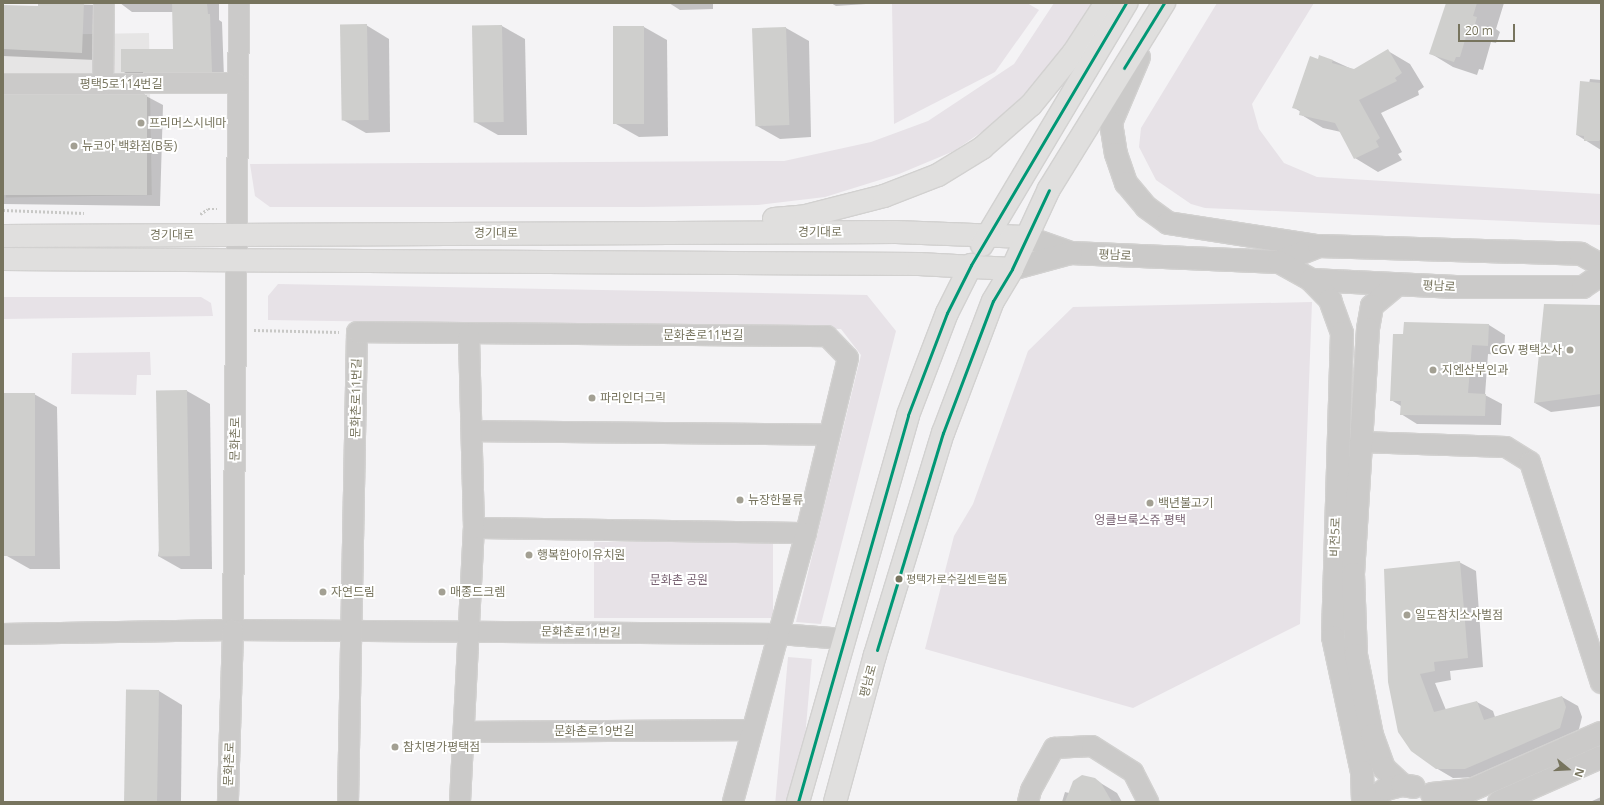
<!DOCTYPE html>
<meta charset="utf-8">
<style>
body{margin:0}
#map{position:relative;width:1604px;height:805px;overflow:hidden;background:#f4f3f5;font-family:"Open Sans","Noto Sans KR",sans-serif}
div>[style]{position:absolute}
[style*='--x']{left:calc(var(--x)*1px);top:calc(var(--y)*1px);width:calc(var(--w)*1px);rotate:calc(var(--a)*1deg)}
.built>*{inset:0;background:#e6e5e5;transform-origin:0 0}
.green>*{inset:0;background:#e7e2e7;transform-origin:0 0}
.shadow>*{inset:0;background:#0003}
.building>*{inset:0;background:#cfcfcd;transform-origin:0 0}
.path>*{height:2.5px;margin-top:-1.25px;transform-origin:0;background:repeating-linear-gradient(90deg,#c8c8c6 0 2px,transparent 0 4px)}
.roads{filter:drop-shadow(1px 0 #d2d1d0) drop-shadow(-1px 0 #d2d1d0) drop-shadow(0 1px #d2d1d0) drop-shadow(0 -1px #d2d1d0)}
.minor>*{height:20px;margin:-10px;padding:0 10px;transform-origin:10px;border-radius:10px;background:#cbcac9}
.tertiary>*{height:22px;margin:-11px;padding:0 11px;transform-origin:11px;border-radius:11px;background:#cbcac9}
.secondary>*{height:22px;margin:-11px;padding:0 11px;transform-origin:11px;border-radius:11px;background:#e0dfde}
.primary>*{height:22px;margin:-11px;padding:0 11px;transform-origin:11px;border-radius:11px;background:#e0dfde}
.bus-1>*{height:3px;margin:-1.5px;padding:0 1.5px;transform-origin:1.5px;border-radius:1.5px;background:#009775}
.dots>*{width:11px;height:11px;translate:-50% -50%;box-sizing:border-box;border:2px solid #fff;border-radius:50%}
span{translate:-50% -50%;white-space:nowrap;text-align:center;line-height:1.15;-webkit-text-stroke:4px #fff;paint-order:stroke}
.bus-label{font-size:11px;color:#77745e}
.left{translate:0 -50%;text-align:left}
.street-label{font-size:12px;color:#77745e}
.poi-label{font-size:12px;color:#77745e}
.right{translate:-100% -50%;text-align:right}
.park-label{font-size:12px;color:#7a6474}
.frame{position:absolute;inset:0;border:4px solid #77745e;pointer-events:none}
.north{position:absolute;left:1548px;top:749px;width:40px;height:40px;-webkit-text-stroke:3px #fff;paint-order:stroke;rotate:108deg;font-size:11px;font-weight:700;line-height:16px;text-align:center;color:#77745e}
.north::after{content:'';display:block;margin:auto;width:14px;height:18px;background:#77745e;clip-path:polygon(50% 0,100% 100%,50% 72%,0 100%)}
.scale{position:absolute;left:1458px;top:24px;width:57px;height:18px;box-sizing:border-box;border:2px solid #77745e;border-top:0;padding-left:5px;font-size:12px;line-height:14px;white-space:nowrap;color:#77745e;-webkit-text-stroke:3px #fff;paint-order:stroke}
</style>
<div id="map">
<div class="built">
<i style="left:149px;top:33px;width:162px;height:146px;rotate:89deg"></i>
</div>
<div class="green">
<i style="clip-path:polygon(892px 3px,1027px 3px,1039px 10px,995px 72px,894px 124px)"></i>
<i style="clip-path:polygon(1054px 3px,1093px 3px,1067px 45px,1005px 116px,954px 151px,899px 174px,825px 197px,758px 205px,643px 207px,270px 207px,255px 196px,250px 164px,784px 161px,871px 142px,928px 121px,1014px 64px)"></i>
<i style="clip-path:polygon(1217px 3px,1314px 3px,1252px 104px,1259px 129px,1284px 163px,1317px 177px,1601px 194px,1601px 225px,1205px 208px,1191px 204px,1156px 180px,1139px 147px,1141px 128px)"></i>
<i style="clip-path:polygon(278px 284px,867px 295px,896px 331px,821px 624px,796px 622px,861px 355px,841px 329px,268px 320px,268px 296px)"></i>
<i style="clip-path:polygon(3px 297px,201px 297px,211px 303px,213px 316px,3px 319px)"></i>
<i style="clip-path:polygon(1312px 302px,1300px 624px,1133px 708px,925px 649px,954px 536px,973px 504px,1028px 351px,1073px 307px)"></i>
<i style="clip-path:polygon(150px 352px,151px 375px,137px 375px,136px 395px,71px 394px,72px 353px)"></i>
<i style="left:594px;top:542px;width:179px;height:76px"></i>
<i style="left:788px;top:657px;width:24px;height:151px;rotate:5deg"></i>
</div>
<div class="shadow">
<i style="clip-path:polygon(39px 3px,97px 5px,95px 60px,3px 56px,3px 6px,39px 7px)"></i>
<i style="clip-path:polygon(120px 3px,219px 3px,219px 20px,222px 22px,224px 78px,135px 78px,122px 71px,174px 50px,173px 12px,132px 12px)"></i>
<i style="clip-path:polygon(669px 3px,713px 3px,713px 9px,680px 10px)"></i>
<i style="clip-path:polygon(831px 3px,866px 3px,866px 4px,836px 6px)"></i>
<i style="clip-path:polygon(1447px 3px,1504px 3px,1496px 29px,1500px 32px,1496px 43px,1491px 42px,1483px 70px,1479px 69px,1477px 75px,1453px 67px,1430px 53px)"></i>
<i style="clip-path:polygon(366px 25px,389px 39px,390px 132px,366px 133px,343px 120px)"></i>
<i style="clip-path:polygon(502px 26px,525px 39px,527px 135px,498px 135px,475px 122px)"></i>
<i style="clip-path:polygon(644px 27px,667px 40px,668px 136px,639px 137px,616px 124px)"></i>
<i style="clip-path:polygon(786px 28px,809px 41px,811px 137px,780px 139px,757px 126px)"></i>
<i style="clip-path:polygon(1388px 51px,1410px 64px,1424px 87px,1418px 91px,1419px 95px,1381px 113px,1402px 152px,1398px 154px,1402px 160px,1378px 172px,1355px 158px,1341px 132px,1323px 128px,1300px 114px,1301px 112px,1293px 107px,1319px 60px,1332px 60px,1354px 70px)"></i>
<i style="clip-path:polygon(1590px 79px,1601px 80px,1601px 150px,1577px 135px)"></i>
<i style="clip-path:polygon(3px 94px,146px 96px,163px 105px,160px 206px,3px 204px)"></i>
<i style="clip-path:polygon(1601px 306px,1601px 406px,1551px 412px,1535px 403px)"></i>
<i style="clip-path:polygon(1489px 325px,1505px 335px,1504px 355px,1488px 354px,1485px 395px,1502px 404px,1501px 425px,1417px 424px,1401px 414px,1401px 406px,1391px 400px)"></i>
<i style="clip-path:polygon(187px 391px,210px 404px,212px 569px,181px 569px,158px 556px)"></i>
<i style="clip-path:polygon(34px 394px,57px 407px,60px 569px,30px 569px,7px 556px)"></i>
<i style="clip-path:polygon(1459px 562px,1476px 571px,1483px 667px,1450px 671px,1451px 680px,1435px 683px,1446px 710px,1477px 702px,1493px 711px,1495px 717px,1562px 697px,1578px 706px,1582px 717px,1577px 737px,1482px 777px,1453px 778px,1436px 768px,1399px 731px)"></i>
<i style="clip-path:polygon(159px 691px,182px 705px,181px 802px,126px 802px)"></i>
<i style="clip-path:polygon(1094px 779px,1117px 793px,1122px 802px,1062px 802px,1065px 792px,1069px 793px)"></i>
<i style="clip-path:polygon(1601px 797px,1601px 802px,1590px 802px)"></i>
</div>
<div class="building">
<i style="clip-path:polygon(38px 3px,84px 3px,82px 53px,3px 49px,3px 5px,38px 6px)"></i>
<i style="clip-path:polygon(172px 3px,207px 3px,208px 14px,210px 14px,212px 72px,121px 72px,121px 49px,173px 49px)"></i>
<i style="clip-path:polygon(1446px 3px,1477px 3px,1473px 16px,1477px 17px,1473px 31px,1468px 30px,1460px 57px,1456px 57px,1454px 62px,1429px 54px)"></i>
<i style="left:367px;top:24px;width:96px;height:27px;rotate:89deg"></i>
<i style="left:502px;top:25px;width:97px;height:30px;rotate:89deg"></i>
<i style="left:613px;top:26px;width:31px;height:98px"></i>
<i style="left:786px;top:27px;width:98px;height:34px;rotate:88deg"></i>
<i style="clip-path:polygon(1388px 49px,1402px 73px,1395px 78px,1397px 81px,1359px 100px,1380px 138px,1376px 141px,1379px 147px,1354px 159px,1335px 123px,1299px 115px,1300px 110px,1292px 108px,1310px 56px,1318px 59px,1319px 55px,1333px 60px,1332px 63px,1354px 69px)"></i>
<i style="clip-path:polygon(1580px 81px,1601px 83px,1601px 139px,1599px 141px,1584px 141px,1584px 136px,1576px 135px)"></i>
<i style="left:3px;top:95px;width:144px;height:100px"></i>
<i style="clip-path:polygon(1544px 304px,1601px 305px,1601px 394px,1534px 403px)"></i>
<i style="clip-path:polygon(1404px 322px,1489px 324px,1488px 346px,1472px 345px,1468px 393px,1486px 394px,1485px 416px,1400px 415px,1401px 401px,1390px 401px,1393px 334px,1403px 334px)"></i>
<i style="left:187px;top:390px;width:166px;height:31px;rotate:89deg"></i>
<i style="left:3px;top:393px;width:32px;height:163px"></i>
<i style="clip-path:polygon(1460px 561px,1468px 658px,1434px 662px,1435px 671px,1420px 674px,1434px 712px,1477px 701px,1484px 720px,1562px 696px,1566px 707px,1560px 728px,1465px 769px,1436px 769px,1411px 751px,1398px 732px,1388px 682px,1384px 569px)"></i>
<i style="left:159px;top:690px;width:112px;height:33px;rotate:91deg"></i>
<i style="clip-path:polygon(1082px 775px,1095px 778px,1101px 783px,1112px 802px,1065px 802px,1073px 781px)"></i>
</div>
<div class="path">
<i style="--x:3;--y:210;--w:81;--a:2.1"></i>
<i style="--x:200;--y:214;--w:9;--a:-32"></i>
<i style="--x:208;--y:209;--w:9;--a:0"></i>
<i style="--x:254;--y:330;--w:85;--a:1.3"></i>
</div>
<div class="roads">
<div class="minor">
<i style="--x:239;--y:3;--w:627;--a:90.55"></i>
<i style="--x:233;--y:630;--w:546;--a:0.42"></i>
<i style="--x:779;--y:634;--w:65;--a:4.4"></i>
<i style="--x:3;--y:84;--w:235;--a:-0.2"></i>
<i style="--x:103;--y:84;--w:81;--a:-89.3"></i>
<i style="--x:473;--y:431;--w:356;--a:0.6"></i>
<i style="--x:1360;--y:442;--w:146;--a:2"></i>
<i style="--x:1506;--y:447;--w:28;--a:32"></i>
<i style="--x:1530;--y:462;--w:232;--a:72.2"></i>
<i style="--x:474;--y:528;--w:332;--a:0.9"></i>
<i style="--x:3;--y:634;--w:230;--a:-1"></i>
<i style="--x:233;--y:630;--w:172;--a:91.7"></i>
<i style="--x:464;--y:732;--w:287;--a:-0.4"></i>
<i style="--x:348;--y:802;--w:470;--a:-88.9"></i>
<i style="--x:357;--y:332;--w:470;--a:0.5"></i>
<i style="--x:827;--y:336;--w:30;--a:46"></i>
<i style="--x:848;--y:358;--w:180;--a:103.5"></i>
<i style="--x:806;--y:533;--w:279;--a:105.2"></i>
<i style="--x:460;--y:802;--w:274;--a:-87.1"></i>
<i style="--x:474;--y:528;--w:193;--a:-91.5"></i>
<i style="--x:1028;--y:802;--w:12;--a:-76"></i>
<i style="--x:1031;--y:790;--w:48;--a:-61.3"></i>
<i style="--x:1054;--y:748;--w:38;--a:-3"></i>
<i style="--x:1092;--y:746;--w:49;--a:32.4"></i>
<i style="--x:1133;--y:772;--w:34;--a:63"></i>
</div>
<div class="tertiary">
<i style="--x:1139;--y:57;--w:72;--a:113"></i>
<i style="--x:1111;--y:123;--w:31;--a:81"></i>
<i style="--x:1116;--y:154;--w:31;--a:71"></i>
<i style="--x:1126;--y:183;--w:31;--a:50"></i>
<i style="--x:1146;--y:207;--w:27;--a:36"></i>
<i style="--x:1168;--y:223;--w:151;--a:8.8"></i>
<i style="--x:1026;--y:237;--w:48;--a:19.6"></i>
<i style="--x:1071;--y:253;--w:208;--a:2.5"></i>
<i style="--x:1279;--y:262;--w:43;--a:-21.8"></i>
<i style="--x:1319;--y:246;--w:262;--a:1.7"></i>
<i style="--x:1581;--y:254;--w:23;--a:29"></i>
<i style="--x:1279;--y:262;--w:37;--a:29"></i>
<i style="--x:1311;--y:280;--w:145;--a:2.8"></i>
<i style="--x:1456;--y:287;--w:127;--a:0"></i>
<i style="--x:1583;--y:287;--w:22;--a:-34"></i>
<i style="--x:1012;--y:269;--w:61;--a:-15.2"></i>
<i style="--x:1311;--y:280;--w:28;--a:46"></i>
<i style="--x:1330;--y:300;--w:35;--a:70"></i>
<i style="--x:1342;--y:333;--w:304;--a:91.7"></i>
<i style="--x:1333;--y:637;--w:138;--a:77.9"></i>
<i style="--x:1362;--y:772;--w:30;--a:88"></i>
<i style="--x:1398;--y:284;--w:34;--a:140"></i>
<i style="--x:1372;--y:306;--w:23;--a:100"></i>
<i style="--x:1368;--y:329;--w:245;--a:93.5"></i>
<i style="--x:1353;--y:574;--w:81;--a:87.9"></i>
<i style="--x:1356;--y:655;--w:82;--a:78.7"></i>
<i style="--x:1372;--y:735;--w:35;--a:70"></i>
<i style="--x:1384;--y:768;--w:25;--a:43"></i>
<i style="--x:1432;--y:794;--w:39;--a:-6"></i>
<i style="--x:1471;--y:790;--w:142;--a:-23.7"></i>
<i style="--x:1368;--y:802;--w:22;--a:-36"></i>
<i style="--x:1386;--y:789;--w:16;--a:-14"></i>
<i style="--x:1402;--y:785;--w:12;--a:9"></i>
<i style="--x:1499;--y:802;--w:111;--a:-23.8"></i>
</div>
<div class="secondary">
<i style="--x:798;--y:802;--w:402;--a:-74.1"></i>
<i style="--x:908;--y:415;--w:109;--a:-69.1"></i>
<i style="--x:947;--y:313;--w:54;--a:-63.4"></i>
<i style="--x:835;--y:802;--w:152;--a:-74.8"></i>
<i style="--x:875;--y:655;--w:232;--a:-73"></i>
<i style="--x:943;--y:433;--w:141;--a:-69.3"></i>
<i style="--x:993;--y:301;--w:37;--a:-59"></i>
</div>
<div class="primary">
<i style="--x:774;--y:219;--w:32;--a:-5"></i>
<i style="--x:806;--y:216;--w:81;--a:-14.4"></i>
<i style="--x:884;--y:196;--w:58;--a:-21.3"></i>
<i style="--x:938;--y:175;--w:52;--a:-31.5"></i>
<i style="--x:982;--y:148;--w:65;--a:-41.3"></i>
<i style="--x:1031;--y:105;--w:68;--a:-50.9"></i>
<i style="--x:1074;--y:52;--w:59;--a:-56.9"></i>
<i style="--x:3;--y:236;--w:893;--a:-0.26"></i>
<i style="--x:896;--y:232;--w:130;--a:2.2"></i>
<i style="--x:982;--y:245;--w:282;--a:-59.2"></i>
<i style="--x:3;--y:259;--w:916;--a:0.31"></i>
<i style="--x:919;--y:264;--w:93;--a:3.1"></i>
<i style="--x:1012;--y:269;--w:88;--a:-65.2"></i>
<i style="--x:1049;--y:189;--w:219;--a:-58.3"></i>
</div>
</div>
<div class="bus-1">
<i style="--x:1124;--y:68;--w:76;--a:-58.4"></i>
<i style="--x:877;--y:650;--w:227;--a:-73.1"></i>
<i style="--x:943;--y:433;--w:141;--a:-69.3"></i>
<i style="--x:993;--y:301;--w:37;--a:-59"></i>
<i style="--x:1012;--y:269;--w:87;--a:-64.9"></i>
<i style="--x:798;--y:802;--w:402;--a:-74.1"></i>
<i style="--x:908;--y:415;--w:109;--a:-69.1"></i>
<i style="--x:947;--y:313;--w:54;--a:-63.4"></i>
<i style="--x:971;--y:265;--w:304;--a:-59.4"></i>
</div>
<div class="dots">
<i style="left:141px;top:123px;background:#a3a093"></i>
<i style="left:74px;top:146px;background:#a3a093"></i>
<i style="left:1570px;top:350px;background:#a3a093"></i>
<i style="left:1433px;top:370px;background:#a3a093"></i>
<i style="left:592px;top:398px;background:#a3a093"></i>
<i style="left:740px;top:500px;background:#a3a093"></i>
<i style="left:1150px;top:503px;background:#a3a093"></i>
<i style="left:529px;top:555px;background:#a3a093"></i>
<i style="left:899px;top:579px;background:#77745e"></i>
<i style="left:323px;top:592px;background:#a3a093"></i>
<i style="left:442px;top:592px;background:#a3a093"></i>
<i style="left:1407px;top:615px;background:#a3a093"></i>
<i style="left:395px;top:747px;background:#a3a093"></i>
</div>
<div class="bus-label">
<span class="left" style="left:906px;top:579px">평택가로수길센트럴돔</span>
</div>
<div class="street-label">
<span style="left:121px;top:84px">평택5로114번길</span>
<span style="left:820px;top:232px">경기대로</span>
<span style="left:496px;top:233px">경기대로</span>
<span style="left:172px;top:235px">경기대로</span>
<span style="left:1115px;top:255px;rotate:3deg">평남로</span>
<span style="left:1439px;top:286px;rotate:3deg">평남로</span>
<span style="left:703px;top:335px">문화촌로11번길</span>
<span style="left:356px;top:398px;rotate:-89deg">문화촌로11번길</span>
<span style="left:235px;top:439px;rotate:-89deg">문화촌로</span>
<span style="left:1335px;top:537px;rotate:-88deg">비전5로</span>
<span style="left:581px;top:632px;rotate:1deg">문화촌로11번길</span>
<span style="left:868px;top:681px;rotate:-75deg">평남로</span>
<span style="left:594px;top:731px">문화촌로19번길</span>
<span style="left:229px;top:764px;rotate:-88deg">문화촌로</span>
</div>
<div class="poi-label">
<span class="left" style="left:149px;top:123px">프리머스시네마</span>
<span class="left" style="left:82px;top:146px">뉴코아 백화점(B동)</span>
<span class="right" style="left:1562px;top:350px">CGV 평택소사</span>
<span class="left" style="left:1442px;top:370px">지엔산부인과</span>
<span class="left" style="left:600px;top:398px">파리인더그릭</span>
<span class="left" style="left:748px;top:500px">뉴장한물류</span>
<span class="left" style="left:1158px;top:503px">백년불고기</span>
<span class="left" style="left:537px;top:555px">행복한아이유치원</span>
<span class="left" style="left:331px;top:592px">자연드림</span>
<span class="left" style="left:450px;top:592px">매종드크렘</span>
<span class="left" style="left:1415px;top:615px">일도참치소사벌점</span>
<span class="left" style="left:403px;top:747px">참치명가평택점</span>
</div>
<div class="park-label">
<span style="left:1140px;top:520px">엉클브룩스쥬 평택</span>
<span style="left:679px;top:580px">문화촌 공원</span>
</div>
<div class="frame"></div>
<div class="north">N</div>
<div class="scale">20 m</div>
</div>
